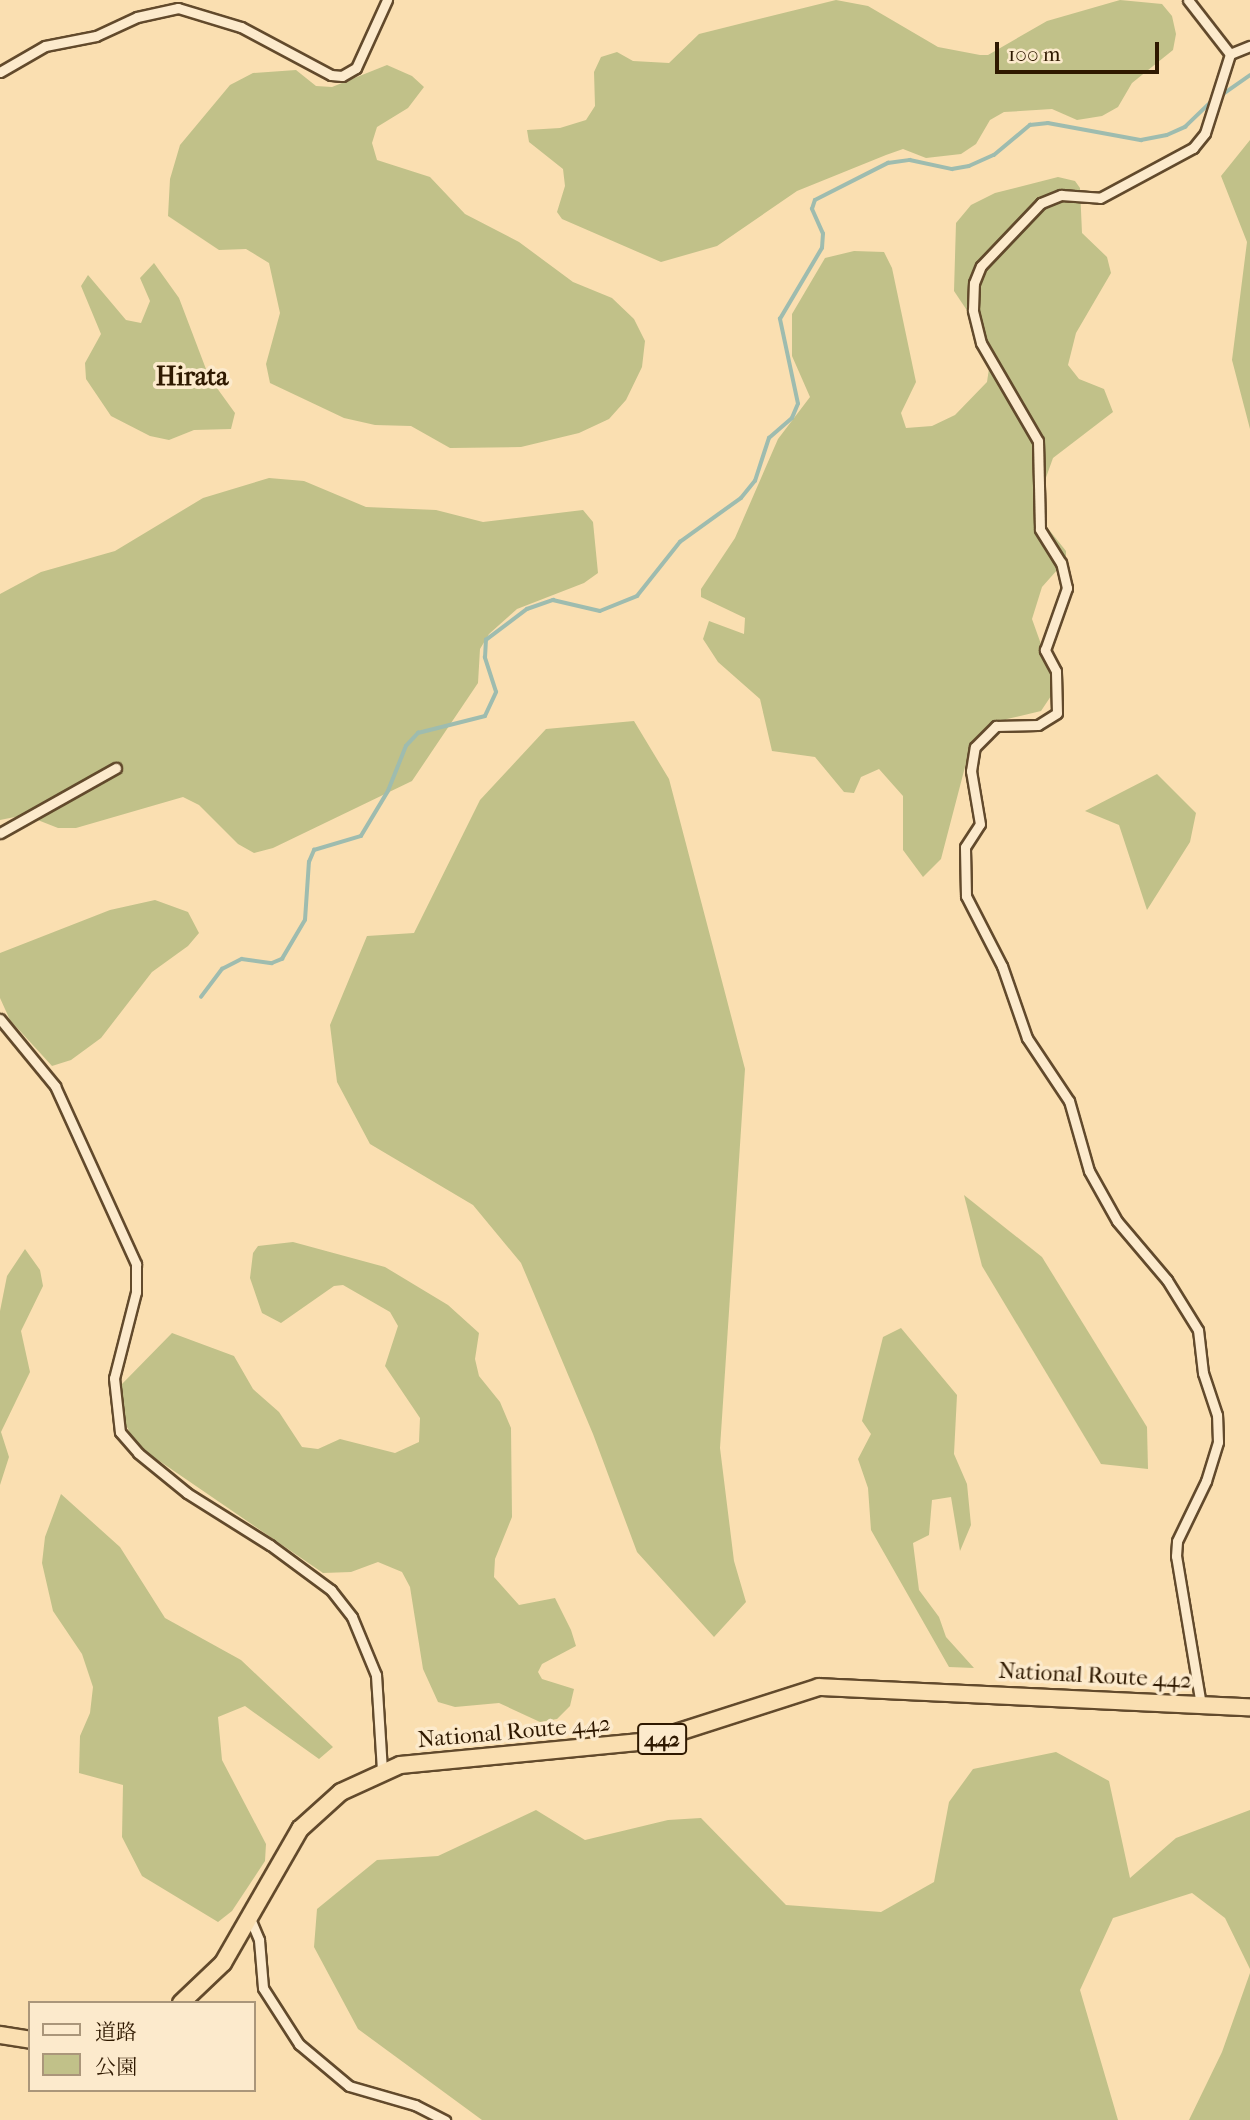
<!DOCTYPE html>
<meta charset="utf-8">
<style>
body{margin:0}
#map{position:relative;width:1250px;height:2120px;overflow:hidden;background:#fadfb1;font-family:"IM FELL French Canon","Noto Serif JP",serif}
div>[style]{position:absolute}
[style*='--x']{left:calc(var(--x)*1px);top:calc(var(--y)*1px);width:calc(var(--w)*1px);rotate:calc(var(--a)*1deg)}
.green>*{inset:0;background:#c1c189}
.stream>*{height:3.5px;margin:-1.75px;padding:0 1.75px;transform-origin:1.75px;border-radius:1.75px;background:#9ebcaf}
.roads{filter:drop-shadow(2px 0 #624a2c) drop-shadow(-2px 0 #624a2c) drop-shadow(0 2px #624a2c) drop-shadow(0 -2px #624a2c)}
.street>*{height:9px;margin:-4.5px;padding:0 4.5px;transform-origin:4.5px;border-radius:4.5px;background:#fceacc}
.highway>*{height:16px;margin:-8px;padding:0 8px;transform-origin:8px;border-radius:8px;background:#fadfb1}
span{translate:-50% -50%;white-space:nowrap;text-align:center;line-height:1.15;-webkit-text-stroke:7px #fceacc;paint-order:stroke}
.shield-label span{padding:2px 5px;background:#fceacc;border:2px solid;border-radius:5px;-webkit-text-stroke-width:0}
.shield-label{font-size:21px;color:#2f1900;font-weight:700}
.street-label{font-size:23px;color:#2f1900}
.quarter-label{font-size:26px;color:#2f1900;font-weight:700}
.legend{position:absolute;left:28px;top:2001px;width:228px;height:91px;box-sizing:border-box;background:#fceacc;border:2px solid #aa967a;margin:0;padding:9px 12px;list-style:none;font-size:21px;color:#2f1900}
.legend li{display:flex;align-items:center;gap:14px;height:35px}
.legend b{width:35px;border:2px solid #aa967a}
.scale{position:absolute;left:995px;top:42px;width:164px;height:32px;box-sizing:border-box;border:4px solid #2f1900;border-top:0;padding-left:9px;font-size:21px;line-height:24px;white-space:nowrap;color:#2f1900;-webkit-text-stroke:5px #fceacc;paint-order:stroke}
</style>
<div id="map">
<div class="green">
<i style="clip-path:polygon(836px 0,868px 6px,938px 47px,980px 55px,988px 55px,1047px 21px,1120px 0,1162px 4px,1172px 16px,1176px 34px,1173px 50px,1132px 83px,1118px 107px,1102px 116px,1077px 120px,1052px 109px,1004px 112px,990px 120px,976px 144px,961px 154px,926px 158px,903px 149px,886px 155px,797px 191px,717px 246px,661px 262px,562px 219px,557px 212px,565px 186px,563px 169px,529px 142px,527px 130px,560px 128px,586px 120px,595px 106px,594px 72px,601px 57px,617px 52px,633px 61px,669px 63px,699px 34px)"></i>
<i style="clip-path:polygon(387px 65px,412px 76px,424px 87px,408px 108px,377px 127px,372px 143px,377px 160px,430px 177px,465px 214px,519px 242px,573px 282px,612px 298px,634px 319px,645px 341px,642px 367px,626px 400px,609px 419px,579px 433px,521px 447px,450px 448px,411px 426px,375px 425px,344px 418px,270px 383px,266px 364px,280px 313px,269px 263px,246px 249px,219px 250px,168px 216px,170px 179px,180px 145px,230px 85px,253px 73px,296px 70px,316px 86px,332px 87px)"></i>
<i style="clip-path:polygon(1250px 140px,1250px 429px,1232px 360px,1247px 242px,1221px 176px)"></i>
<i style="clip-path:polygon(1058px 177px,1075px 181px,1080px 188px,1082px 233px,1107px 257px,1111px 273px,1076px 333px,1068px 365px,1079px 379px,1104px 389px,1113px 412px,1053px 458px,1034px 511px,1066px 551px,1066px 560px,1042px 587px,1032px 619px,1052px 675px,1051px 696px,1041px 711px,1007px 719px,971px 744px,941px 859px,923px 877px,903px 850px,903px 796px,879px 769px,861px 777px,854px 793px,844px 792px,815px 757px,772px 751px,760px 699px,718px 662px,703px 639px,709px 621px,744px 634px,745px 618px,701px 597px,701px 589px,735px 538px,778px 439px,810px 397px,792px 356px,792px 314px,825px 258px,854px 251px,884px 252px,892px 268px,916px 382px,901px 413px,906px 428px,932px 426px,955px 415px,987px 382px,992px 348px,954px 291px,956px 223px,971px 205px,995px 193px)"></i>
<i style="clip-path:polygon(154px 263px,179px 298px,209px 377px,235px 413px,231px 429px,194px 430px,169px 440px,150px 436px,111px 416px,86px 379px,85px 363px,101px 334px,81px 286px,88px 275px,126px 320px,141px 323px,150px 301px,140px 278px)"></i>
<i style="clip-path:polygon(269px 478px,304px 481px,366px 507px,436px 510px,483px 522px,583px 510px,593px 522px,598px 573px,584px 583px,517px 609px,489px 634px,480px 649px,478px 683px,412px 781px,273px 848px,254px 853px,238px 844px,199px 805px,183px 797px,76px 828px,58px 828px,25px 815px,0 820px,0 594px,41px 572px,115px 551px,203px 498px)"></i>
<i style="clip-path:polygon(634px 721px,669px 779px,745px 1069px,720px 1448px,734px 1561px,746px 1602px,714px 1637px,637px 1552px,593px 1434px,521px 1263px,473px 1205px,370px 1144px,337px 1082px,330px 1025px,367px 936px,414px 933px,480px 800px,546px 729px)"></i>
<i style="clip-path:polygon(1157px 774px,1196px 813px,1190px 842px,1147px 910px,1119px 825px,1085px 811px)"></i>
<i style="clip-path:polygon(155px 900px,188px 912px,199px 933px,188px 946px,152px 972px,101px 1038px,71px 1060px,52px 1066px,10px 1020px,0 998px,0 953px,110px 910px)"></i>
<i style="clip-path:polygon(964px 1195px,1042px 1257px,1147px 1427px,1148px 1469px,1101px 1464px,982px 1266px)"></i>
<i style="clip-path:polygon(293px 1242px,385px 1267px,448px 1305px,479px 1333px,475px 1359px,479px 1376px,500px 1402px,511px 1428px,512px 1517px,495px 1559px,494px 1577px,519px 1605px,555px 1598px,571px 1630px,576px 1646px,542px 1664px,538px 1672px,542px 1679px,574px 1689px,570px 1706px,557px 1719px,540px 1722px,499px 1703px,455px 1707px,438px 1702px,423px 1669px,410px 1587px,402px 1572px,378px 1562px,351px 1572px,323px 1573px,136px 1445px,121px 1415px,122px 1384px,172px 1333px,234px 1356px,253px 1389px,279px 1412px,302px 1447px,318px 1449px,340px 1439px,395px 1453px,419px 1442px,420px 1418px,385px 1366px,398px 1326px,390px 1312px,343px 1285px,334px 1286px,281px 1323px,262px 1313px,250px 1278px,253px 1253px,258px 1246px)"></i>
<i style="clip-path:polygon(25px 1249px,40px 1270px,43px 1286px,21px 1331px,30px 1372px,1px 1432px,9px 1457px,0 1485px,0 1311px,7px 1276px)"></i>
<i style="clip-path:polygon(901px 1328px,957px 1395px,954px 1454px,967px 1484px,971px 1525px,960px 1551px,951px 1497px,932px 1500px,929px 1535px,913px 1543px,919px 1590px,939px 1617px,946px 1637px,974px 1668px,949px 1667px,871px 1530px,868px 1488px,858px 1459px,871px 1434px,862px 1421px,883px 1337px)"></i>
<i style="clip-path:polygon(61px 1494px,120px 1547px,165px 1618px,241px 1660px,333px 1747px,319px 1759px,245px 1706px,218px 1717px,222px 1760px,266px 1844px,265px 1861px,232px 1911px,218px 1922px,142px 1876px,122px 1837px,123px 1785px,79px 1773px,80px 1736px,90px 1713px,93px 1687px,82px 1654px,53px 1611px,42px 1563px,45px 1537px)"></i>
<i style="clip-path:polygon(1056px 1752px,1109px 1781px,1130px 1878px,1176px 1838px,1250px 1810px,1250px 1969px,1225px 1918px,1192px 1893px,1113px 1918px,1080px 1990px,1118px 2120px,482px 2120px,358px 2029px,314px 1947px,317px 1909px,377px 1860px,438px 1856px,536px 1810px,585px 1840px,668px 1820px,701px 1818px,786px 1905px,881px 1912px,934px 1882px,949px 1802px,973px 1769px)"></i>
<i style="clip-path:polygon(1250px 1973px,1250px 2120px,1189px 2120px,1222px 2052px)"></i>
</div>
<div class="stream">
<i style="--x:1219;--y:97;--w:38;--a:-35"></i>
<i style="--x:201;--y:997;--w:35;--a:-53"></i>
<i style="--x:222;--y:969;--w:22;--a:-27"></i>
<i style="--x:242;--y:959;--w:30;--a:8"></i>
<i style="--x:272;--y:963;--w:11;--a:-22"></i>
<i style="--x:282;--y:959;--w:45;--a:-59.5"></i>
<i style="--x:305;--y:920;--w:58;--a:-86.1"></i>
<i style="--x:309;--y:862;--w:13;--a:-67"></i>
<i style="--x:314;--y:850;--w:49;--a:-16.6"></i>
<i style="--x:361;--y:836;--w:52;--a:-59"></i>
<i style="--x:388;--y:791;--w:48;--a:-68.2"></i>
<i style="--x:406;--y:746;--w:18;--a:-47"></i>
<i style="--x:418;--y:733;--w:69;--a:-14.2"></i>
<i style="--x:485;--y:716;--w:26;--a:-65"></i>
<i style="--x:496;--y:692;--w:36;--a:-108"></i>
<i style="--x:485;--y:658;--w:18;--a:-87"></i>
<i style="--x:486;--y:640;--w:51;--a:-37.1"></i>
<i style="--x:527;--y:609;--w:28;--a:-19"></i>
<i style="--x:553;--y:600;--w:48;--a:13.2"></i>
<i style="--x:600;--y:611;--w:40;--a:-22"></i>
<i style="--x:637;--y:596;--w:69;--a:-51.5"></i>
<i style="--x:680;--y:542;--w:75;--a:-35.8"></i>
<i style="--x:741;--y:498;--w:22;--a:-51"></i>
<i style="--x:755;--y:481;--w:45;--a:-72"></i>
<i style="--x:769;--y:438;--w:30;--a:-41"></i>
<i style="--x:792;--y:418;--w:15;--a:-67"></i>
<i style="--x:798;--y:404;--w:87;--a:-102"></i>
<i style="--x:780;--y:319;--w:82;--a:-59.4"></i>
<i style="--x:822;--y:248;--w:14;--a:-86"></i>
<i style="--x:823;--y:234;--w:27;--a:-114"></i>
<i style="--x:812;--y:209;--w:9;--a:-72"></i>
<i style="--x:815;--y:200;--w:82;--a:-26.9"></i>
<i style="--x:888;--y:163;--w:22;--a:-8"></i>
<i style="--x:910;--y:160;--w:43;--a:12.1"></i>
<i style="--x:952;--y:169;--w:17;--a:-10"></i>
<i style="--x:969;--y:166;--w:27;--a:-24"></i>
<i style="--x:994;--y:155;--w:47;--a:-39.8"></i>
<i style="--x:1030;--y:125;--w:18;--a:-6"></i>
<i style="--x:1048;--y:123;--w:95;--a:10.4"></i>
<i style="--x:1141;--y:140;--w:26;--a:-11"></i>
<i style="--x:1167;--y:135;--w:20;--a:-24"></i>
<i style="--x:1185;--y:127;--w:37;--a:-44"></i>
</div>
<div class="roads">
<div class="street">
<i style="--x:1188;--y:0;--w:68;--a:52.1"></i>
<i style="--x:0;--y:72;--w:52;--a:-30"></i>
<i style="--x:45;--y:46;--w:52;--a:-11.1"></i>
<i style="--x:96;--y:36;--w:45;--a:-24.9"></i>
<i style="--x:137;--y:17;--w:42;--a:-12.4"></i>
<i style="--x:178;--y:8;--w:66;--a:16.8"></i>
<i style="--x:241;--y:27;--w:102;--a:28.1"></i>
<i style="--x:331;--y:75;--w:11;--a:5"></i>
<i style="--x:342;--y:76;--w:16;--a:-30"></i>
<i style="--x:356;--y:68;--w:75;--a:-65.5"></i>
<i style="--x:0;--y:833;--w:133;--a:-29.3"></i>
<i style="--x:0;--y:1019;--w:87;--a:50.6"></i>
<i style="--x:55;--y:1086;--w:196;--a:65.5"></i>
<i style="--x:136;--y:1264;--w:28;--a:90"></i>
<i style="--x:136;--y:1292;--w:89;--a:104.3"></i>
<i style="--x:114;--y:1378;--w:54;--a:83.7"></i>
<i style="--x:120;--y:1432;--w:28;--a:49"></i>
<i style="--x:138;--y:1453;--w:63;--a:39.2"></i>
<i style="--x:187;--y:1493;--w:98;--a:32.1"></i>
<i style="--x:270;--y:1545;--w:76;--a:36.4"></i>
<i style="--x:331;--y:1590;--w:34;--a:52"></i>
<i style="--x:352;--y:1617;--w:63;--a:67.5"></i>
<i style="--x:376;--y:1675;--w:96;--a:86.4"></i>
<i style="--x:1201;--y:1705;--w:151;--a:-99.5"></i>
<i style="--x:1176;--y:1556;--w:15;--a:-86"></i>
<i style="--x:1177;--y:1541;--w:67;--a:-64.2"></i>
<i style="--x:1206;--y:1481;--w:41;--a:-72.9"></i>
<i style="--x:1218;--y:1442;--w:27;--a:-92"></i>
<i style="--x:1217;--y:1415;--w:44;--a:-108.4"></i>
<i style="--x:1203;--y:1373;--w:43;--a:-96.6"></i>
<i style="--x:1198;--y:1330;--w:59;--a:-121.8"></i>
<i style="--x:1167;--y:1280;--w:77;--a:-130.3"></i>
<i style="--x:1117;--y:1221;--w:57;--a:-119.2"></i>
<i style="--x:1089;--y:1171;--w:73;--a:-105.9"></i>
<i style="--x:1069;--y:1101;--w:76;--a:-123.7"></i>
<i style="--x:1027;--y:1038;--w:76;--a:-109.1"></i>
<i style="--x:1002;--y:966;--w:79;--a:-117.2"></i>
<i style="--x:966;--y:896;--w:49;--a:-91.2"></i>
<i style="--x:965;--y:847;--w:27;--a:-57"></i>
<i style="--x:980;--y:824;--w:54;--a:-99.6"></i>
<i style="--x:971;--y:771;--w:24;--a:-81"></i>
<i style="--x:975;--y:747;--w:30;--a:-45"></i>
<i style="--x:996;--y:726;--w:42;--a:-1.4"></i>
<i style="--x:1038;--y:725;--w:22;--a:-32"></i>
<i style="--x:1057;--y:713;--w:42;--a:-91.4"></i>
<i style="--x:1056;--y:671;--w:24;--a:-118"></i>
<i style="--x:1045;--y:650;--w:66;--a:-70.5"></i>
<i style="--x:1067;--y:588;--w:26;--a:-103"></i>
<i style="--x:1061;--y:563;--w:40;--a:-122"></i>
<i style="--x:1040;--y:529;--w:88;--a:-91.3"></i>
<i style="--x:1038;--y:441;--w:113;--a:-120.2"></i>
<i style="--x:981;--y:343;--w:34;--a:-104"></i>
<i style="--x:973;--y:310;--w:27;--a:-88"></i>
<i style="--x:974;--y:283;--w:18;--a:-68"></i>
<i style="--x:981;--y:266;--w:87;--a:-46.4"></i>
<i style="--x:1041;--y:203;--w:22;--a:-22"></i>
<i style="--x:1061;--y:195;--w:39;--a:4"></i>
<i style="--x:1100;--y:198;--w:106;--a:-28.3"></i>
<i style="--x:1193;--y:148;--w:19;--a:-51"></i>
<i style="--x:1205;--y:133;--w:83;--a:-72.4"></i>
<i style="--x:1230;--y:54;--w:22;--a:-22"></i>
<i style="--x:249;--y:1916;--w:26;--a:67"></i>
<i style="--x:259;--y:1940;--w:48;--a:85.2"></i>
<i style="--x:263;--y:1988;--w:67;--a:57.3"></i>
<i style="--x:299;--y:2044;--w:65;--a:40"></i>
<i style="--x:349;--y:2086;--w:69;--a:16.1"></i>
<i style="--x:415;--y:2105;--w:34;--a:27"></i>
</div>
<div class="highway">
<i style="--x:181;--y:2003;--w:58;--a:-43.6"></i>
<i style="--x:223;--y:1963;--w:155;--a:-60.1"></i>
<i style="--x:300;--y:1829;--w:55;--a:-42.1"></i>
<i style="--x:341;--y:1792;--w:65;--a:-24.6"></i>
<i style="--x:400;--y:1765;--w:252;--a:-5.5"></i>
<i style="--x:651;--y:1741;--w:176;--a:-17.8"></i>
<i style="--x:819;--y:1687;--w:431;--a:2.7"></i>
<i style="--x:0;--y:2035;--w:30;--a:9"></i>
</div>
</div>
<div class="shield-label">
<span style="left:662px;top:1739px">442</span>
</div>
<div class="street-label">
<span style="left:1095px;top:1676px;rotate:3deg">National Route 442</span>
<span style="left:514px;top:1732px;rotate:-5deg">National Route 442</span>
</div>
<div class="quarter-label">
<span style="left:192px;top:377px">Hirata</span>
</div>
<ul class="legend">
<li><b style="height:9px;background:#fceacc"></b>道路</li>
<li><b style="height:19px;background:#c1c189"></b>公園</li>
</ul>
<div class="scale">100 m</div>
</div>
